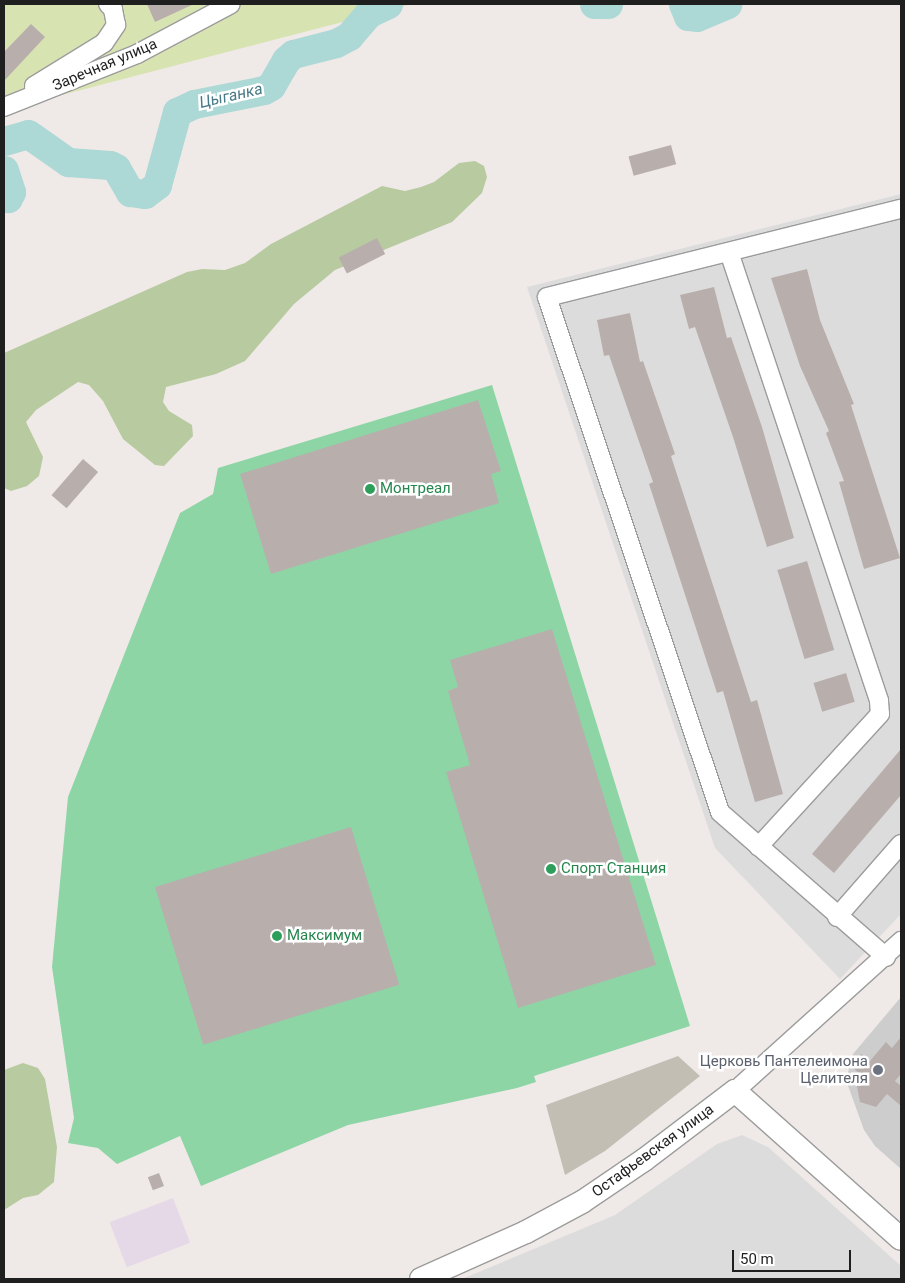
<!DOCTYPE html>
<meta charset="utf-8">
<style>
body{margin:0}
#map{position:relative;width:905px;height:1283px;overflow:hidden;background:#efeae7;font-family:Roboto,sans-serif}
div>[style]{position:absolute}
[style*='--x']{left:calc(var(--x)*1px);top:calc(var(--y)*1px);width:calc(var(--w)*1px);rotate:calc(var(--a)*1deg)}
.residential>*{inset:0;background:#dddcdd}
.industrial>*{inset:0;background:#e6d9e7;transform-origin:0 0}
.religious>*{inset:0;background:#cdcdcd}
.construction>*{inset:0;background:#c3beb3}
.grass>*{inset:0;background:#d8e3b2}
.forest>*{inset:0;background:#b8caa0}
.pitch>*{inset:0;background:#8dd5a5}
.river>*{height:29px;margin:-14.5px;padding:0 14.5px;transform-origin:14.5px;border-radius:14.5px;background:#acd8d5}
.building>*{inset:0;background:#b8afad;transform-origin:0 0}
.roads{filter:drop-shadow(1px 0 #9c9c9c) drop-shadow(-1px 0 #9c9c9c) drop-shadow(0 1px #9c9c9c) drop-shadow(0 -1px #9c9c9c)}
.minor>*{height:18px;margin:-9px;padding:0 9px;transform-origin:9px;border-radius:9px;background:#fff}
.tertiary>*{height:22px;margin:-11px;padding:0 11px;transform-origin:11px;border-radius:11px;background:#fff}
.dots>*{width:14px;height:14px;translate:-50% -50%;box-sizing:border-box;border:2px solid #fff;border-radius:50%}
span{translate:-50% -50%;white-space:nowrap;text-align:center;line-height:1.15;-webkit-text-stroke:5px #fff;paint-order:stroke}
.street-label{font-size:15px;color:#1f1f1f}
.leisure-label{font-size:15px;color:#27864d}
.left{translate:0 -50%;text-align:left}
.worship-label{font-size:15px;color:#5b616d}
.right{translate:-100% -50%;text-align:right}
.water-label{font-size:16px;color:#477987;font-style:italic}
.frame{position:absolute;inset:0;border:5px solid #1f1f1f;pointer-events:none}
.scale{position:absolute;left:732px;top:1250px;width:119px;height:22px;box-sizing:border-box;border:2px solid #1f1f1f;border-top:0;padding-left:6px;font-size:15px;line-height:18px;white-space:nowrap;color:#1f1f1f;-webkit-text-stroke:4px #fff;paint-order:stroke}
</style>
<div id="map">
<div class="residential">
<i style="clip-path:polygon(901px 194px,901px 914px,840px 979px,715px 848px,527px 287px)"></i>
<i style="clip-path:polygon(742px 1135px,768px 1147px,901px 1266px,901px 1279px,462px 1279px,615px 1215px,717px 1144px)"></i>
</div>
<div class="industrial">
<i style="left:173px;top:1198px;width:48px;height:68px;rotate:69deg"></i>
</div>
<div class="religious">
<i style="clip-path:polygon(901px 997px,901px 1169px,875px 1146px,864px 1130px,846px 1080px,853px 1054px)"></i>
</div>
<div class="construction">
<i style="clip-path:polygon(678px 1056px,700px 1076px,605px 1151px,565px 1175px,546px 1105px)"></i>
</div>
<div class="grass">
<i style="clip-path:polygon(4px 4px,412px 4px,4px 110px)"></i>
</div>
<div class="forest">
<i style="clip-path:polygon(475px 161px,484px 166px,487px 177px,482px 193px,452px 222px,335px 270px,294px 304px,245px 361px,216px 374px,166px 387px,163px 402px,169px 411px,192px 425px,193px 436px,164px 466px,155px 465px,123px 439px,103px 401px,89px 385px,78px 382px,36px 410px,26px 422px,43px 457px,39px 476px,27px 486px,11px 491px,4px 488px,4px 353px,187px 272px,202px 269px,225px 270px,245px 263px,271px 244px,382px 186px,405px 191px,421px 187px,434px 182px,459px 163px)"></i>
<i style="clip-path:polygon(23px 1063px,38px 1068px,45px 1079px,57px 1147px,54px 1182px,38px 1195px,23px 1198px,4px 1210px,4px 1070px)"></i>
</div>
<div class="pitch">
<i style="clip-path:polygon(492px 385px,690px 1026px,534px 1076px,536px 1082px,517px 1088px,348px 1125px,201px 1186px,180px 1136px,117px 1164px,98px 1148px,68px 1143px,74px 1118px,52px 967px,68px 797px,180px 513px,213px 494px,218px 468px)"></i>
</div>
<div class="river">
<i style="--x:594;--y:4;--w:14;--a:0"></i>
<i style="--x:683;--y:4;--w:13;--a:67"></i>
<i style="--x:688;--y:16;--w:9;--a:6"></i>
<i style="--x:697;--y:17;--w:33;--a:-23"></i>
<i style="--x:4;--y:141;--w:25;--a:-16"></i>
<i style="--x:28;--y:134;--w:49;--a:35"></i>
<i style="--x:68;--y:162;--w:42;--a:4.1"></i>
<i style="--x:110;--y:165;--w:7;--a:27"></i>
<i style="--x:116;--y:168;--w:28;--a:60"></i>
<i style="--x:130;--y:192;--w:15;--a:8"></i>
<i style="--x:145;--y:194;--w:15;--a:-37"></i>
<i style="--x:157;--y:185;--w:76;--a:-74.7"></i>
<i style="--x:177;--y:112;--w:19;--a:-25"></i>
<i style="--x:194;--y:104;--w:71;--a:-11.3"></i>
<i style="--x:264;--y:90;--w:8;--a:-30"></i>
<i style="--x:271;--y:86;--w:30;--a:-60"></i>
<i style="--x:286;--y:60;--w:9;--a:-41"></i>
<i style="--x:293;--y:54;--w:44;--a:-14.3"></i>
<i style="--x:336;--y:43;--w:15;--a:-28"></i>
<i style="--x:349;--y:36;--w:30;--a:-49"></i>
<i style="--x:369;--y:13;--w:21;--a:-25"></i>
<i style="--x:4;--y:170;--w:23;--a:72"></i>
<i style="--x:11;--y:192;--w:7;--a:117"></i>
<i style="--x:8;--y:198;--w:4;--a:-166"></i>
</div>
<div class="building">
<i style="clip-path:polygon(147px 4px,194px 4px,155px 22px)"></i>
<i style="clip-path:polygon(31px 24px,45px 37px,4px 81px,4px 52px)"></i>
<i style="left:671px;top:145px;width:20px;height:44px;rotate:75deg"></i>
<i style="left:377px;top:238px;width:18px;height:43px;rotate:63deg"></i>
<i style="clip-path:polygon(807px 269px,820px 320px,854px 404px,851px 405px,900px 558px,864px 569px,839px 482px,844px 481px,826px 433px,829px 431px,800px 366px,771px 278px)"></i>
<i style="clip-path:polygon(714px 287px,727px 338px,731px 337px,762px 427px,794px 538px,767px 547px,733px 437px,695px 327px,689px 329px,680px 295px)"></i>
<i style="clip-path:polygon(630px 313px,640px 362px,643px 361px,675px 454px,671px 456px,751px 702px,757px 700px,783px 794px,755px 802px,723px 691px,717px 693px,649px 484px,653px 482px,609px 355px,604px 356px,597px 320px)"></i>
<i style="clip-path:polygon(478px 400px,501px 471px,491px 474px,499px 503px,271px 574px,240px 474px)"></i>
<i style="left:83px;top:459px;width:20px;height:48px;rotate:41deg"></i>
<i style="left:807px;top:561px;width:93px;height:31px;rotate:73deg"></i>
<i style="clip-path:polygon(552px 629px,656px 965px,518px 1008px,446px 772px,470px 765px,448px 691px,458px 687px,450px 660px)"></i>
<i style="left:846px;top:673px;width:30px;height:34px;rotate:73deg"></i>
<i style="clip-path:polygon(901px 749px,901px 795px,834px 873px,812px 854px)"></i>
<i style="left:351px;top:827px;width:165px;height:205px;rotate:73deg"></i>
<i style="clip-path:polygon(901px 1037px,901px 1074px,895px 1081px,901px 1086px,901px 1106px,887px 1094px,876px 1107px,860px 1102px,857px 1086px,860px 1074px,851px 1066px,861px 1054px,870px 1061px,886px 1042px,892px 1048px)"></i>
<i style="left:159px;top:1173px;width:14px;height:12px;rotate:69deg"></i>
</div>
<div class="roads">
<div class="minor">
<i style="--x:34;--y:86;--w:82;--a:-31.6"></i>
<i style="--x:104;--y:43;--w:22;--a:-56"></i>
<i style="--x:116;--y:25;--w:16;--a:-101"></i>
<i style="--x:113;--y:9;--w:7;--a:-135"></i>
<i style="--x:4;--y:107;--w:143;--a:-21.7"></i>
<i style="--x:137;--y:54;--w:106;--a:-28"></i>
<i style="--x:729;--y:252;--w:473;--a:71.5"></i>
<i style="--x:879;--y:701;--w:13;--a:86"></i>
<i style="--x:880;--y:714;--w:180;--a:132.5"></i>
<i style="--x:837;--y:917;--w:97;--a:-48.8"></i>
<i style="--x:886;--y:957;--w:220;--a:-138.9"></i>
<i style="--x:720;--y:812;--w:543;--a:-108.57"></i>
<i style="--x:547;--y:297;--w:365;--a:-14"></i>
<i style="--x:735;--y:1091;--w:224;--a:-42.1"></i>
</div>
<div class="tertiary">
<i style="--x:421;--y:1279;--w:115;--a:-24.1"></i>
<i style="--x:526;--y:1232;--w:64;--a:-28.2"></i>
<i style="--x:582;--y:1202;--w:75;--a:-34.1"></i>
<i style="--x:644;--y:1160;--w:114;--a:-37.2"></i>
<i style="--x:735;--y:1091;--w:222;--a:41.7"></i>
</div>
</div>
<div class="dots">
<i style="left:370px;top:489px;background:#2e9e5b"></i>
<i style="left:551px;top:869px;background:#2e9e5b"></i>
<i style="left:277px;top:936px;background:#2e9e5b"></i>
<i style="left:878px;top:1070px;background:#6b7280"></i>
</div>
<div class="street-label">
<span style="left:105px;top:65px;rotate:-23deg">Заречная улица</span>
<span style="left:653px;top:1151px;rotate:-36deg">Остафьевская улица</span>
</div>
<div class="leisure-label">
<span class="left" style="left:380px;top:489px">Монтреал</span>
<span class="left" style="left:561px;top:869px">Спорт Станция</span>
<span class="left" style="left:287px;top:936px">Максимум</span>
</div>
<div class="worship-label">
<span class="right" style="left:868px;top:1070px">Церковь Пантелеимона<br>Целителя</span>
</div>
<div class="water-label">
<span style="left:231px;top:96px;rotate:-13deg">Цыганка</span>
</div>
<div class="frame"></div>
<div class="scale">50 m</div>
</div>
